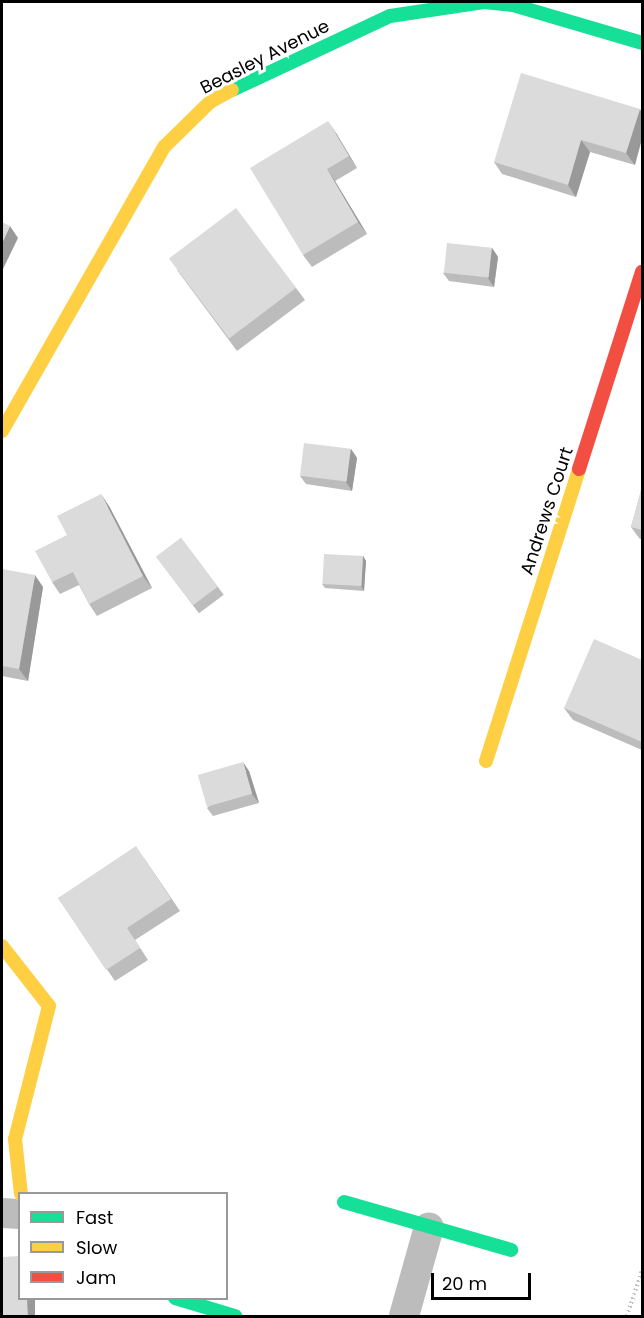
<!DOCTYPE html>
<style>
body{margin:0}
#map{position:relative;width:644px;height:1318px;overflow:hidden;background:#fff;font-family:Poppins,sans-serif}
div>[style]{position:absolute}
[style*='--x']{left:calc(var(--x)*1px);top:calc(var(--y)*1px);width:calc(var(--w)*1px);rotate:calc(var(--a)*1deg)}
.path>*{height:4px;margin-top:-2px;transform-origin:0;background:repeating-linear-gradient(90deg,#c2c2c2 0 1.5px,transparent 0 4.5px)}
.street>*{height:30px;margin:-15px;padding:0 15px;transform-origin:15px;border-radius:15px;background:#bcbcbc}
.fast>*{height:14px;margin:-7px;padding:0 7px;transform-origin:7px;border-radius:7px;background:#16e098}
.slow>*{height:14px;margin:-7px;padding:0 7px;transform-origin:7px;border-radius:7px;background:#ffcf43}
.jam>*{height:14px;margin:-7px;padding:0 7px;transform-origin:7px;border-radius:7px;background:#f24e42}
.wall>*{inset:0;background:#bcbcbc;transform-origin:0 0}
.shaded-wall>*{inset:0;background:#999;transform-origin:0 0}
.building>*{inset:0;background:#dbdbdb;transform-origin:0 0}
span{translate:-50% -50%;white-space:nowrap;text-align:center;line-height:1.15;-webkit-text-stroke:6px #fff;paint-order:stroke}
.street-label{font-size:18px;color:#000}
.frame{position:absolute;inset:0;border:3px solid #000;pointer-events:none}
.legend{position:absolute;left:18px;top:1192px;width:210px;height:108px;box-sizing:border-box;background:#fff;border:2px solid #999;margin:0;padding:8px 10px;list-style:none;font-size:18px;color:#000}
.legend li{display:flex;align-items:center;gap:12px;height:30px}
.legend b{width:30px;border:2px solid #999}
.scale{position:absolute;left:431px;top:1273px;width:100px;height:27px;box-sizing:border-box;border:3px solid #000;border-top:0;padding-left:8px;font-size:18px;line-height:21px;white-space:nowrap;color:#000;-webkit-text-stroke:4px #fff;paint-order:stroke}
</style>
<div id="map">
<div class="path">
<i style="--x:627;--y:1316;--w:48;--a:-71.9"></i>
</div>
<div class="street">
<i style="--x:2;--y:1213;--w:18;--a:3"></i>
<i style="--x:404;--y:1316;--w:92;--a:-74.3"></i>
</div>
<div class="fast">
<i style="--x:232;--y:90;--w:174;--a:-25.1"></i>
<i style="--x:390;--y:16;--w:95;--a:-8.5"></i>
<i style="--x:484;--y:2;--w:29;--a:6"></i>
<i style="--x:513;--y:5;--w:134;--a:16.4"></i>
<i style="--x:344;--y:1202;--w:174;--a:16"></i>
<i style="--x:175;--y:1298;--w:63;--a:16.7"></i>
</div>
<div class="slow">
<i style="--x:2;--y:431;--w:327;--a:-60.3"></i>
<i style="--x:164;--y:147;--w:64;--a:-44.4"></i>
<i style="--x:210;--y:102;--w:25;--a:-29"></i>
<i style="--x:486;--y:761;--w:306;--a:-72.3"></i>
<i style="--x:2;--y:946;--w:76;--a:51.9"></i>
<i style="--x:49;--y:1006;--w:137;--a:104.3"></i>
<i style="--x:15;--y:1139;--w:55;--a:83.8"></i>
</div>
<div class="jam">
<i style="--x:579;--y:469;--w:207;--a:-72.3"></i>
</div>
<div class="wall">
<i style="clip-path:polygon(640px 109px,635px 165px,590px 152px,576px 197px,502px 174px,494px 162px)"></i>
<i style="clip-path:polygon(336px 133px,357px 168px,335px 181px,367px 234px,312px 267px,303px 255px)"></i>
<i style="clip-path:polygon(492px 248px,498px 257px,494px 287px,449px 281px,443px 273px)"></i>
<i style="clip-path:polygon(177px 270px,296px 288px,305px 300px,237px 351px)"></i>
<i style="clip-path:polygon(351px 449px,357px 458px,352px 491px,306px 484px,300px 476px)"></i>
<i style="clip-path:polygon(642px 487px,642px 540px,639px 538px,631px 527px)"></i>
<i style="clip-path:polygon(109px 506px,152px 588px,97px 616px,89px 604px,79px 585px,60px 594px,52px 582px,67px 535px)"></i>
<i style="left:181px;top:538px;width:71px;height:31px;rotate:53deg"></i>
<i style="clip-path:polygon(363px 556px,366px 561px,364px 591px,325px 588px,322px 584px)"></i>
<i style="clip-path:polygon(2px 569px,43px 587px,28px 681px,2px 676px)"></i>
<i style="clip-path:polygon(642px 660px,642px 750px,573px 720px,564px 708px)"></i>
<i style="clip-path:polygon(249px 771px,259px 803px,213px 816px,207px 808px)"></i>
<i style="clip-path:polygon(144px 858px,180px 911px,135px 940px,148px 960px,115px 981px,58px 898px)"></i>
</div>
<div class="shaded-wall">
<i style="clip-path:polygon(640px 109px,642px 113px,642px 139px,635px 165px,626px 153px)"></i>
<i style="clip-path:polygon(328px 121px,336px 133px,357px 168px,349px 156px)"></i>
<i style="clip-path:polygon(581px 140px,590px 152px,576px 197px,568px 185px)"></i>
<i style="clip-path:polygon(327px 169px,335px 181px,367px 234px,358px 222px)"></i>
<i style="clip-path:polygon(10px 226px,18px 238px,2px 271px,2px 243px)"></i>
<i style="clip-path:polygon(492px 248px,498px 257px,494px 287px,488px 278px)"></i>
<i style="clip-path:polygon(351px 449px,357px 458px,352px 491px,346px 482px)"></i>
<i style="clip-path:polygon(101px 494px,109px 506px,152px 588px,143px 576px)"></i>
<i style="clip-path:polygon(363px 556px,366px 561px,364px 591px,361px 586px)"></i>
<i style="clip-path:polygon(35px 575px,43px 587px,28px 681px,19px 669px)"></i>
<i style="clip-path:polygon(243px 762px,249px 771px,259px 803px,252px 794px)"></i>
<i style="left:27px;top:1299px;width:8px;height:18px"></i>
</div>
<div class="building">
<i style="clip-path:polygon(521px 73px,640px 109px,626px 153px,581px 140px,568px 185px,494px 162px)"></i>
<i style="clip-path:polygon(328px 121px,349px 156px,327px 169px,358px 222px,303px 255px,250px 168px)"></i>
<i style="left:236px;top:208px;width:100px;height:84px;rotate:53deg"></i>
<i style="clip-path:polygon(2px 222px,10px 226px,2px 243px)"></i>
<i style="left:447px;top:243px;width:45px;height:30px;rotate:6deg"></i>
<i style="left:304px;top:443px;width:47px;height:33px;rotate:7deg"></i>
<i style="clip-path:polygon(642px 487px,642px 530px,631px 527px)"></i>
<i style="clip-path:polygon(101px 494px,143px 576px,89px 604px,73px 572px,52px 582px,35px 551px,67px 535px,57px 516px)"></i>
<i style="left:181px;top:538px;width:61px;height:31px;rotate:53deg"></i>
<i style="left:324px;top:554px;width:39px;height:30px;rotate:3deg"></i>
<i style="clip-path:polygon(2px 569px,35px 575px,19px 669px,2px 666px)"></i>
<i style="clip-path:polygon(594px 639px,642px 660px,642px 742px,564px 708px)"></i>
<i style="left:243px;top:762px;width:33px;height:47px;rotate:74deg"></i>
<i style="clip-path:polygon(136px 846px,171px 899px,127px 928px,140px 948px,106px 970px,58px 898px)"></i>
<i style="clip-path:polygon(20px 1256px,20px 1299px,27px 1299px,28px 1317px,2px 1317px,2px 1257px)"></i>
</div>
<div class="street-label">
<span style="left:265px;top:57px;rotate:-27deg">Beasley Avenue</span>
<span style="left:547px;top:511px;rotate:-72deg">Andrews Court</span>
</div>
<div class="frame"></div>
<ul class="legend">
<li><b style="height:8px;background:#16e098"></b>Fast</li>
<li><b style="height:8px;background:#ffcf43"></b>Slow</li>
<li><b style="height:8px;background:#f24e42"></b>Jam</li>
</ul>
<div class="scale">20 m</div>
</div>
